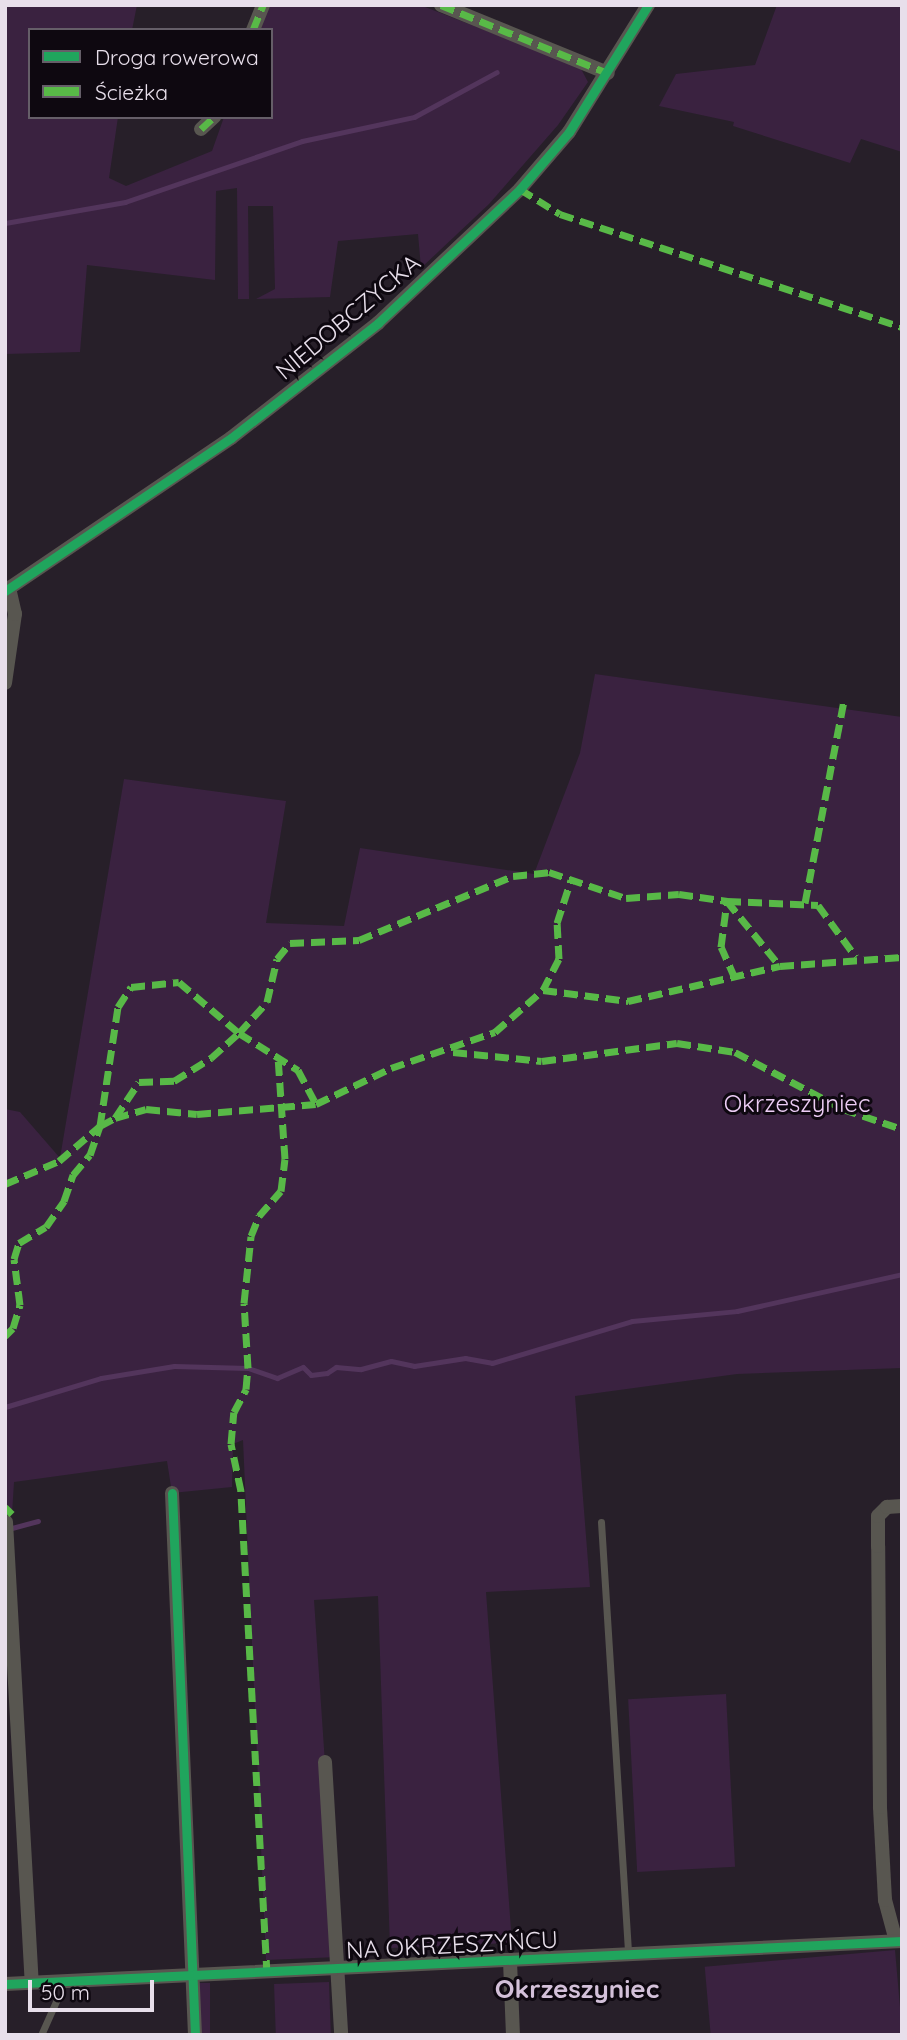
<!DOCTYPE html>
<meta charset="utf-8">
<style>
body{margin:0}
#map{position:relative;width:907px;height:2040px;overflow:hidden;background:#271f29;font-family:Quicksand,sans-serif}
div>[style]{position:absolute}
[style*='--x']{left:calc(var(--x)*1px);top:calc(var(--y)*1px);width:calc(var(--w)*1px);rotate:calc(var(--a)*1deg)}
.green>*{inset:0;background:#3a2240;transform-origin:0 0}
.stream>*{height:5px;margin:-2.5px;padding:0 2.5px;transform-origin:2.5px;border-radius:2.5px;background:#53355c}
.lane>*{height:7px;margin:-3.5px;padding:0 3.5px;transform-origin:3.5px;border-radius:3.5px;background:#585650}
.street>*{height:14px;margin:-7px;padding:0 7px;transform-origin:7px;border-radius:7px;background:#585650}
.quiet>*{height:7px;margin-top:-3.5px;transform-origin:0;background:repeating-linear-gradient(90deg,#58b947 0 14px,transparent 0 21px)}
.cycleway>*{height:9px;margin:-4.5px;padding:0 4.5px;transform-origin:4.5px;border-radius:4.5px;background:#20a55d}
span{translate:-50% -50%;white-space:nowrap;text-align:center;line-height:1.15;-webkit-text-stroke:6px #0e0810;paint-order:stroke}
.street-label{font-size:24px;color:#e8dfeb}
.park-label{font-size:24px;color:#edcdf6}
.neighbourhood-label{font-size:26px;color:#d3c0d9;font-weight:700}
.frame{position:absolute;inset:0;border:7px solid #e8dfeb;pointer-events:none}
.legend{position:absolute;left:28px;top:28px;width:245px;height:91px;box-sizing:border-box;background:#0e0810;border:2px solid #655e68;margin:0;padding:9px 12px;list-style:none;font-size:21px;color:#e8dfeb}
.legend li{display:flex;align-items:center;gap:14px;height:35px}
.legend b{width:35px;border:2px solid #655e68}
.scale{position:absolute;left:28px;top:1980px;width:126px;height:32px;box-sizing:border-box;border:4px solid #e8dfeb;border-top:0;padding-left:9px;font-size:21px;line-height:24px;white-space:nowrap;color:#e8dfeb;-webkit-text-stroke:5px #0e0810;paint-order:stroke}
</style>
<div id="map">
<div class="green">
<i style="clip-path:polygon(5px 5px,137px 5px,132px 30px,30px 30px,30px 117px,118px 117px,109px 178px,126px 186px,212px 151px,224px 117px,271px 117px,271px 30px,256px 30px,265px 5px,420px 5px,580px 67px,588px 82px,558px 125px,489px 204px,421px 268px,418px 234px,338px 241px,330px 297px,256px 299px,275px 289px,273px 206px,248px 206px,249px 299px,238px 299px,237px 188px,216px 191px,215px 280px,87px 265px,80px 352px,5px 354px)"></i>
<i style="clip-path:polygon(777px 5px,902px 5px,902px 152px,861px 139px,850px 163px,733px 126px,734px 122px,659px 106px,676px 74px,755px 65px)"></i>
<i style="clip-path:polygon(595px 674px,902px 717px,902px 1368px,737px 1374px,575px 1396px,590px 1587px,486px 1592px,512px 1943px,390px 1948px,378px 1596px,314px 1600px,338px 1957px,266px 1960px,243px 1440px,233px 1444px,232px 1487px,172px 1493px,167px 1461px,14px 1482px,12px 1514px,5px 1515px,5px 1109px,20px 1112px,60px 1158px,124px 779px,286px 801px,266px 923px,344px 926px,360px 848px,534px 874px,580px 753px)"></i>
<i style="left:726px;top:1694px;width:173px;height:98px;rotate:87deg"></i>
<i style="left:895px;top:1950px;width:85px;height:191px;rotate:85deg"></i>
<i style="left:329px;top:1982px;width:53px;height:55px;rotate:88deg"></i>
<i style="left:198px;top:1983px;width:12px;height:52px"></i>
</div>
<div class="stream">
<i style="--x:5;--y:223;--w:122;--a:-9.9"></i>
<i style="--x:125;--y:202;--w:187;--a:-19"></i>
<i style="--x:302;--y:141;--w:115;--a:-12.1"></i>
<i style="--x:414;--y:117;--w:94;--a:-28.5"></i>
<i style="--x:5;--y:1407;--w:100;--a:-16.8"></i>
<i style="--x:101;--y:1378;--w:74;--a:-9.3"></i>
<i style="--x:174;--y:1366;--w:74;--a:1.5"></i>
<i style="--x:248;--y:1368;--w:31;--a:19"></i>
<i style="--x:277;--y:1378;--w:28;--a:-23"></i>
<i style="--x:303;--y:1367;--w:11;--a:45"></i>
<i style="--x:311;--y:1375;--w:16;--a:-7"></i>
<i style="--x:327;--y:1373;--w:11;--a:-34"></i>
<i style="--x:336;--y:1367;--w:25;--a:5"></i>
<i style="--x:361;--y:1369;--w:31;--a:-15"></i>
<i style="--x:391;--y:1361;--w:24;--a:12"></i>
<i style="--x:414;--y:1366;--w:52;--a:-8.9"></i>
<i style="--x:465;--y:1358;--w:27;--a:10"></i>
<i style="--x:492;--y:1363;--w:146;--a:-16.7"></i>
<i style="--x:632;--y:1321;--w:105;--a:-5.4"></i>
<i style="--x:737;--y:1311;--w:169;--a:-12.6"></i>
<i style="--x:8;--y:1529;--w:31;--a:-15"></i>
</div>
<div class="lane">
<i style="--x:601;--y:1522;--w:432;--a:86.4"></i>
<i style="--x:41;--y:2035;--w:39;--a:-66"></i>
</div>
<div class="street">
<i style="--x:441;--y:5;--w:180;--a:22.2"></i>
<i style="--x:253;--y:30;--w:27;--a:-68"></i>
<i style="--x:201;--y:129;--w:18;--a:-43"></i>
<i style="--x:5;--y:591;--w:273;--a:-34.1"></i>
<i style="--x:231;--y:438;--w:187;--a:-38"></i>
<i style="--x:378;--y:323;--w:195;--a:-43.3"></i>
<i style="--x:520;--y:189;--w:75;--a:-49.3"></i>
<i style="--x:569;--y:132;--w:150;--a:-58.1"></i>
<i style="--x:5;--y:683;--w:70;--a:-81.8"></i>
<i style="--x:15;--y:614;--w:27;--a:-103"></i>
<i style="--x:172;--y:1493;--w:542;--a:87.57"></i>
<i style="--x:6;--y:1522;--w:461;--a:86.8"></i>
<i style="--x:325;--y:1762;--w:273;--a:86.6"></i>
<i style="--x:896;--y:1941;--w:42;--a:-105"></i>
<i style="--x:885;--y:1900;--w:93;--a:-93.1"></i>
<i style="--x:880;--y:1807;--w:261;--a:-90.4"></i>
<i style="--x:878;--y:1546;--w:30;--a:-90"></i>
<i style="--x:878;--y:1516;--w:13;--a:-45"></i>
<i style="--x:887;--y:1507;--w:15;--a:-4"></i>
<i style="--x:510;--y:1961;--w:74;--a:87.7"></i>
<i style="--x:5;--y:1984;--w:898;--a:-2.74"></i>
</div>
<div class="quiet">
<i style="--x:441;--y:5;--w:180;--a:22.2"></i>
<i style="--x:253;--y:30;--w:27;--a:-68"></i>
<i style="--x:201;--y:129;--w:18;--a:-43"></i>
<i style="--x:520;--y:189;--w:47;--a:32"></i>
<i style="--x:560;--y:214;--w:360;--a:18.3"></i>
<i style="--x:805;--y:903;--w:206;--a:-79.1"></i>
<i style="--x:735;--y:978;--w:34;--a:-114"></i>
<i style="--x:721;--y:947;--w:46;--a:-82.6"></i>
<i style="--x:727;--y:901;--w:84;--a:50.8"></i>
<i style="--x:543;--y:990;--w:35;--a:-63"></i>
<i style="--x:559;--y:959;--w:36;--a:-93"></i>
<i style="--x:557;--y:923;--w:45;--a:-72"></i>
<i style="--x:453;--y:1052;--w:89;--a:5.8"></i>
<i style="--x:542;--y:1061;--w:136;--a:-7.6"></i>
<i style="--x:677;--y:1043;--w:59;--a:8.8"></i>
<i style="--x:735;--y:1052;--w:122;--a:27.8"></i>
<i style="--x:843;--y:1109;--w:62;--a:18.7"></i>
<i style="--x:115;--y:1118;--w:43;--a:-56.3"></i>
<i style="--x:139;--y:1082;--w:35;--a:-2"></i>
<i style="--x:174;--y:1081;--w:44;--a:-31.9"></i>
<i style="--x:211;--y:1058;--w:38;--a:-42"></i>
<i style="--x:239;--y:1033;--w:42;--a:-47.9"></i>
<i style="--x:267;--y:1002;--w:44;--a:-76.9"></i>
<i style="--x:277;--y:959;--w:21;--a:-51"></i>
<i style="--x:290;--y:943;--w:69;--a:-2.5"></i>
<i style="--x:359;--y:940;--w:167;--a:-22.6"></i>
<i style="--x:513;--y:876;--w:36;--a:-6"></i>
<i style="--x:549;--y:872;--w:81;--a:18.7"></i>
<i style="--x:626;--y:898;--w:53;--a:-4.3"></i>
<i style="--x:679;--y:894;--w:49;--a:8.3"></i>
<i style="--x:727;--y:901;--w:91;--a:2.5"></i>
<i style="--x:818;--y:905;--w:64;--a:53.8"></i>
<i style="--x:5;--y:1184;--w:59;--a:-23.1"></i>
<i style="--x:59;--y:1161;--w:54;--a:-40.5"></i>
<i style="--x:100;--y:1126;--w:120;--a:-81.4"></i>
<i style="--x:118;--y:1007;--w:24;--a:-57"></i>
<i style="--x:131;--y:987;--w:48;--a:-5.9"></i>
<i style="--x:179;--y:982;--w:79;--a:40.4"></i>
<i style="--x:239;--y:1033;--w:70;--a:32.1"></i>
<i style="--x:298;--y:1070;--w:38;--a:62"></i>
<i style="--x:5;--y:1336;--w:11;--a:-45"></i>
<i style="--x:13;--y:1328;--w:24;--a:-73"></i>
<i style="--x:20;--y:1305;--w:46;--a:-97.4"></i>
<i style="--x:14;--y:1259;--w:17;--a:-73"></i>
<i style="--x:19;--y:1243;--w:31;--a:-31"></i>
<i style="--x:46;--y:1227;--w:32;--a:-55"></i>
<i style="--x:64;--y:1201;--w:28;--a:-71"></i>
<i style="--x:73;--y:1175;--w:26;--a:-50"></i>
<i style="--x:90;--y:1155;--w:31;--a:-71"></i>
<i style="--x:100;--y:1126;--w:17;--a:-28"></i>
<i style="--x:115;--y:1118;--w:32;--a:-16"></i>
<i style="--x:146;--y:1109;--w:51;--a:5.6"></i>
<i style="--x:197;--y:1114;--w:119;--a:-4.8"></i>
<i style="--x:316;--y:1104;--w:83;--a:-25.6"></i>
<i style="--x:391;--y:1068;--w:110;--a:-19.1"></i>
<i style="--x:495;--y:1032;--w:64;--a:-41.2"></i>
<i style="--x:543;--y:990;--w:86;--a:7.4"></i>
<i style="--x:628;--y:1001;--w:156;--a:-13"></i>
<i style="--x:780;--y:966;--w:122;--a:-4.2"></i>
<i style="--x:5;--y:1507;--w:10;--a:45"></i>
<i style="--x:267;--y:1974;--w:484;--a:-93.1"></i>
<i style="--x:241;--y:1491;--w:48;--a:-102"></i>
<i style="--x:231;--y:1444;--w:32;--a:-85"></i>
<i style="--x:234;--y:1412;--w:26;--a:-62"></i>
<i style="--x:246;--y:1389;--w:21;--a:-85"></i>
<i style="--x:248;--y:1368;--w:65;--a:-93.5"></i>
<i style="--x:244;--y:1303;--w:67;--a:-84"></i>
<i style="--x:251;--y:1236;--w:22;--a:-68"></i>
<i style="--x:259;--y:1216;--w:33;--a:-49"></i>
<i style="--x:281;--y:1191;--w:32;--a:-83"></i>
<i style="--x:285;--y:1159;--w:103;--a:-93.9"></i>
</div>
<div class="cycleway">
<i style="--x:5;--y:591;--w:273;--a:-34.1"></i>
<i style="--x:231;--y:438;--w:187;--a:-38"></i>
<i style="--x:378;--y:323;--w:195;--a:-43.3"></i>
<i style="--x:520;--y:189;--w:75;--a:-49.3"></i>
<i style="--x:569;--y:132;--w:150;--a:-58.1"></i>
<i style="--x:172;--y:1493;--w:542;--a:87.57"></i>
<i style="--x:5;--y:1984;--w:898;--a:-2.74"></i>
</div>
<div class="street-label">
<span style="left:348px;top:317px;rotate:-40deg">NIEDOBCZYCKA</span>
<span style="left:452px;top:1945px;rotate:-3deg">NA OKRZESZYŃCU</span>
</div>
<div class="park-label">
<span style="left:797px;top:1104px">Okrzeszyniec</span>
</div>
<div class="neighbourhood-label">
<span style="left:577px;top:1989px">Okrzeszyniec</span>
</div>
<div class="frame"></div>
<ul class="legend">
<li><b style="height:9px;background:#20a55d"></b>Droga rowerowa</li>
<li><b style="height:9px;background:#58b947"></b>Ścieżka</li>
</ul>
<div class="scale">50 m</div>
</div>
